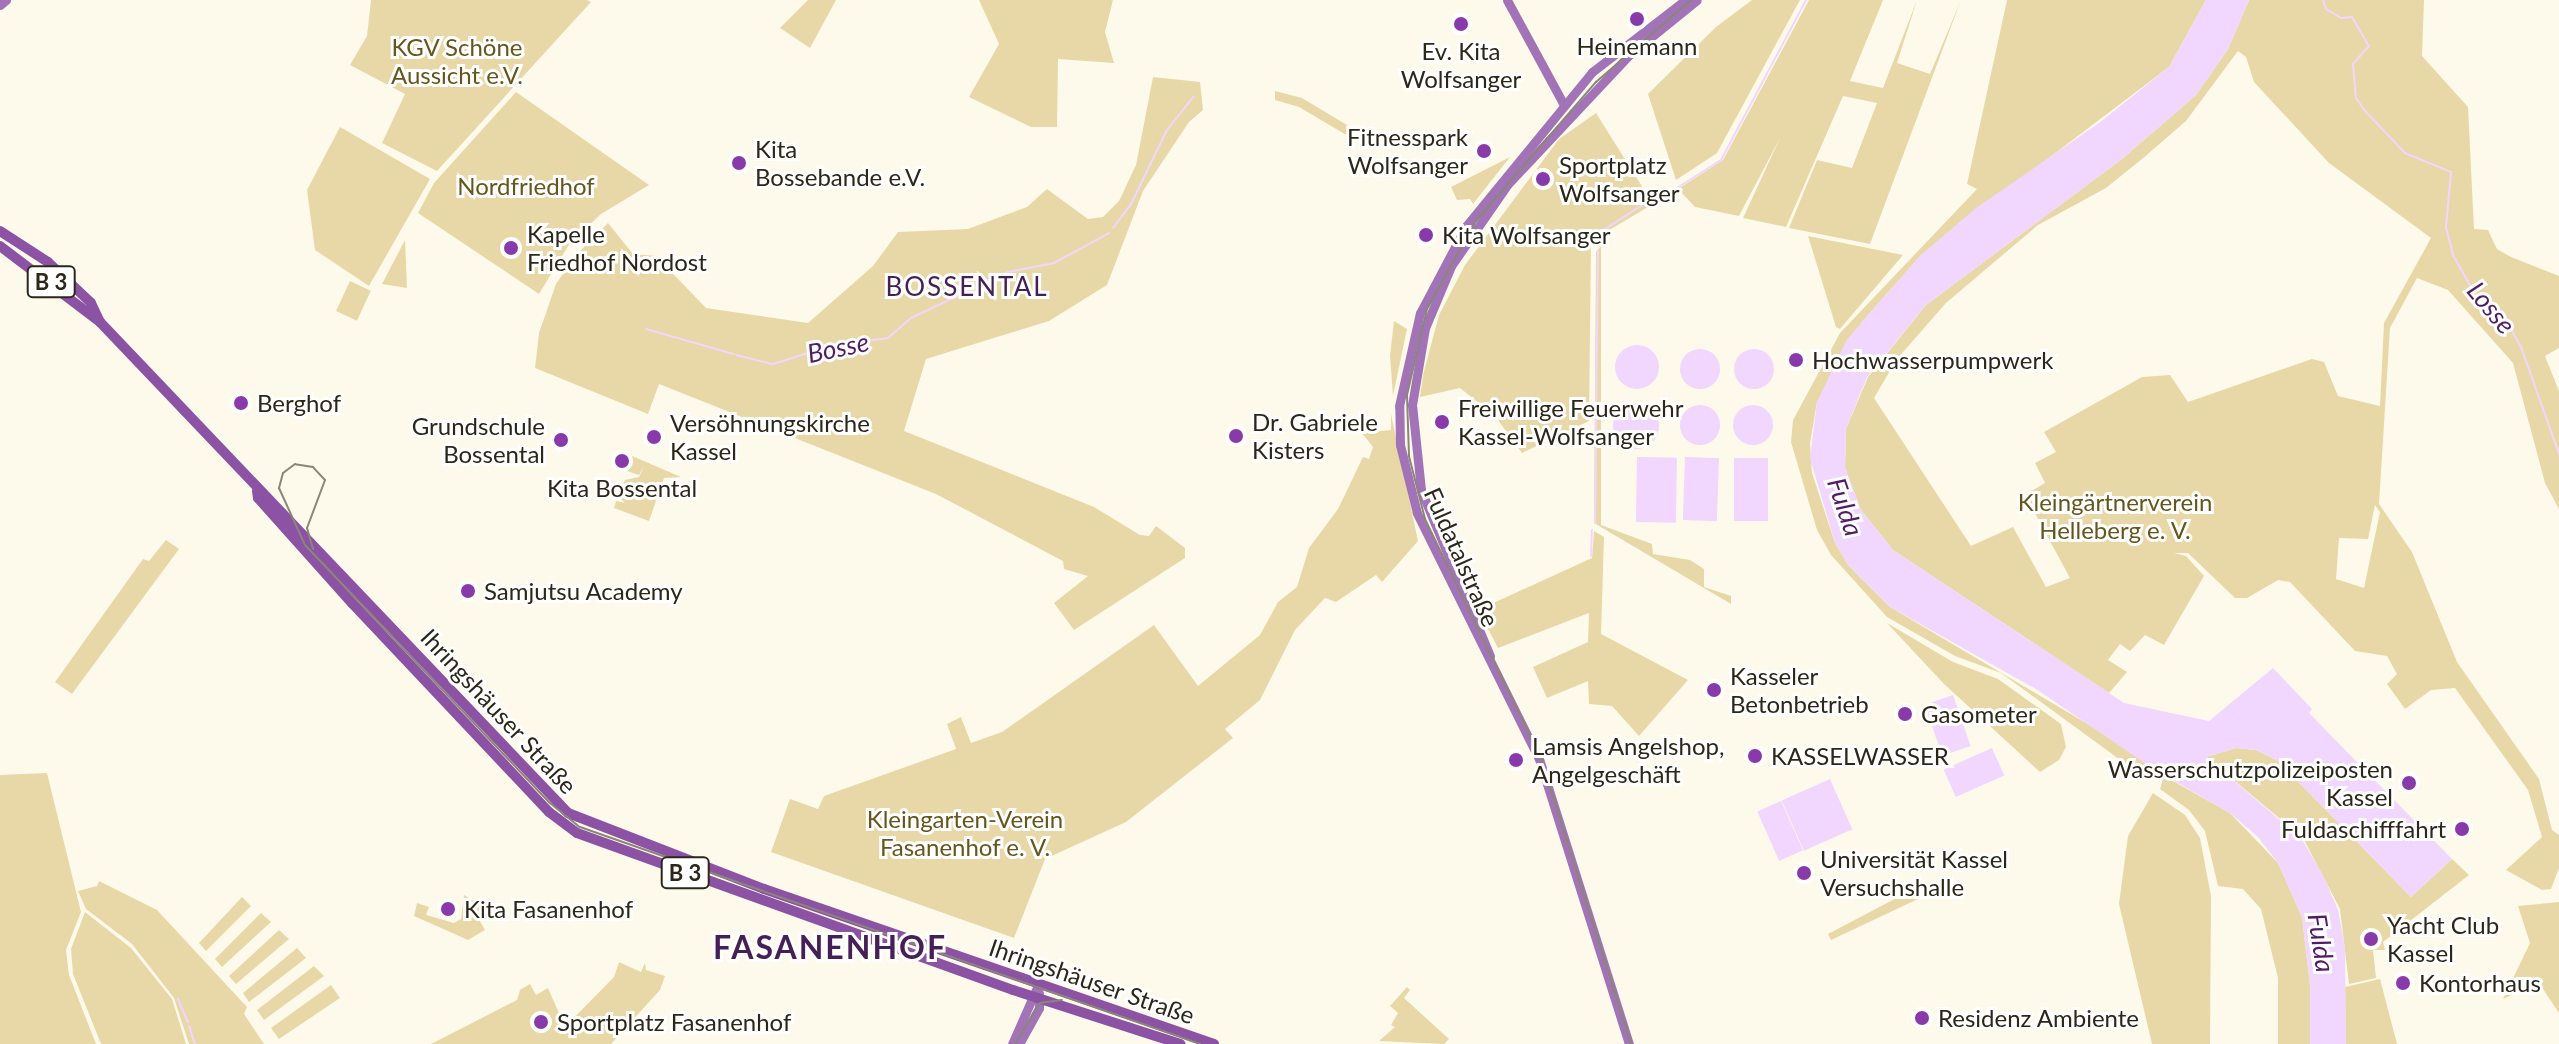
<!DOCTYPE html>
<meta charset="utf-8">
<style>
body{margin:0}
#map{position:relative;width:2559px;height:1044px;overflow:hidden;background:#fefaeb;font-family:Lato,sans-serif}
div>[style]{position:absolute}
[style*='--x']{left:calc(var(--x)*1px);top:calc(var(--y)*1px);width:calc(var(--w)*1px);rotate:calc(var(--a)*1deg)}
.green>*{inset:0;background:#e8d8a7;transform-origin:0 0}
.water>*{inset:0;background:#f1d6fe;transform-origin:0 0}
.round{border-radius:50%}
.stream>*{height:2px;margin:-1px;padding:0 1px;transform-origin:1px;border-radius:1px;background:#f1d6fe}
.secondary>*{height:9px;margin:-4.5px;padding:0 4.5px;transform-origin:4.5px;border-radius:4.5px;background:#a274b7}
.primary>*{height:10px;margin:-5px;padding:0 5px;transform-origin:5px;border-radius:5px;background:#8c53a5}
.tram>*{height:2px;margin:-1px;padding:0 1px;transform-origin:1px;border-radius:1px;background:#8a8678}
.dots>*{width:22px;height:22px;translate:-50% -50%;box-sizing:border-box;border:4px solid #fff;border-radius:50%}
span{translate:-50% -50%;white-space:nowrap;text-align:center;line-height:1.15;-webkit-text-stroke:6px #fff;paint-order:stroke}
.shield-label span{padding:2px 6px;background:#fff;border:2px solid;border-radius:6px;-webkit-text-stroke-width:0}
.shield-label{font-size:22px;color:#2b2719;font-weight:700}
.poi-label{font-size:24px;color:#2b2719}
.right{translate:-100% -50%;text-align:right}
.left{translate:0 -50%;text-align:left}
.park-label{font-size:24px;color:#67561c}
.street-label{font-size:24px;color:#2b2719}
.neighbourhood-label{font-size:26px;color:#451f55;letter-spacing:2px}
.water-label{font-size:26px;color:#521c67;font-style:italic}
.district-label{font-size:32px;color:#451f55;font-weight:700;letter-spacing:2px}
</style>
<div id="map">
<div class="green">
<i style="clip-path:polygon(371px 0,587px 0,591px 2px,437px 171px,382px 143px,405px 94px,350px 65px,367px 36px)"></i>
<i style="clip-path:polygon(808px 0,836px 0,810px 48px,780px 28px)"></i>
<i style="clip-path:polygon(979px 0,1113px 0,1105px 32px,1114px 63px,1058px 59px,1057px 127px,1031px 127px,969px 97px,999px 44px)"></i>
<i style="clip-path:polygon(1752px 0,1800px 0,1717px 153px,1676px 180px,1648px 94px,1716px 27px)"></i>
<i style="clip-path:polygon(1809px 0,1883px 0,1850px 81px,1883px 88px,1917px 0,1897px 63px,1930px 74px,1961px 0,1870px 244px,1789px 228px,1817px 160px,1852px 168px,1877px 103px,1843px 96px,1786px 227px,1743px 218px,1780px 138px,1739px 216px,1695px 207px,1678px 189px,1723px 160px)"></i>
<i style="clip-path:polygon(2007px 0,2206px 0,2169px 67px,1921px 255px,1862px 322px,1817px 402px,1810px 443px,1812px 473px,1835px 543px,1849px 566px,1890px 607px,2108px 736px,2156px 771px,2152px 777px,2123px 762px,2001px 673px,1955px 656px,1887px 617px,1831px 555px,1817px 530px,1791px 442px,1793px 420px,1840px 333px,1977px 189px,1967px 184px)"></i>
<i style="clip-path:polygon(evenodd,2249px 0,2424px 0,2422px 56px,2468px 107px,2474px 229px,2488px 230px,2497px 249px,2511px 257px,2559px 276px,2559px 348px,2545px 356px,2559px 391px,2559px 509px,2545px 483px,2513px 363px,2448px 290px,2417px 278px,2390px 328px,2379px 504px,2412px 552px,2457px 662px,2539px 779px,2552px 830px,2559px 835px,2559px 868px,2551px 889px,2542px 890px,2506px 870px,2542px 837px,2528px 790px,2455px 688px,2431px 690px,2405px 709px,2387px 684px,2397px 674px,2387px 656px,2355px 651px,2290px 582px,2278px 580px,2247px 598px,2235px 598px,2188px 553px,2174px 553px,2186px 556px,2204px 576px,2164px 645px,2145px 635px,2130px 651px,2120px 644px,2108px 660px,2127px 672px,2109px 693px,1893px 550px,1861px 510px,1845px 468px,1846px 429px,1868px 377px,1926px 305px,2122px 159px,2196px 95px,2228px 49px,2249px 0,2238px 51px,2246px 57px,2254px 82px,2329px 163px,2431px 238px,2384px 323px,2380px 406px,2338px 396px,2324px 362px,2312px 359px,2188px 402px,2170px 375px,2142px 377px,2044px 432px,2056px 452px,2035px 463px,2045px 483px,2025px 495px,2070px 578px,2046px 587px,2013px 527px,1971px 546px,1874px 398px,1897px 359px,1946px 303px,2038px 225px,2106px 188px,2142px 159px,2186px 121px,2238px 51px,2249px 0,2375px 505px,2380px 512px,2364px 588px,2336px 579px,2339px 538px,2368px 539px,2375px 505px)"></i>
<i style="clip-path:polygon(1153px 77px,1200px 82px,1203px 110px,1189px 122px,1143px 191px,1107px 285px,1049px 321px,926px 359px,904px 431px,1094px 507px,1140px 535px,1149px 536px,1156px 526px,1185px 548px,1185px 558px,1074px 630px,1054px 603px,1088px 576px,1064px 569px,1063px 561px,936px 494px,659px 384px,648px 414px,535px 368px,539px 333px,556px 284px,575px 256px,608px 223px,633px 254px,656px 256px,706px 308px,808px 323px,873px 266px,898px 232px,968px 229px,1027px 207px,1047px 189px,1088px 219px,1103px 217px,1119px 201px,1136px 165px)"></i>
<i style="clip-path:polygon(1275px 91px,1302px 98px,1347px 125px,1348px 136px,1299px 107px,1275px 100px)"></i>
<i style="clip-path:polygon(516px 92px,649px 185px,601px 214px,570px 243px,539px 294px,418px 213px,434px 183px)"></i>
<i style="clip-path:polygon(1596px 113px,1653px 204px,1591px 241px,1589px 421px,1522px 453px,1495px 416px,1460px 388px,1420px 397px,1423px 375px,1439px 315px,1465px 265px,1559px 139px)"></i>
<i style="clip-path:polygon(340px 127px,430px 179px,369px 286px,315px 250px,307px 190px)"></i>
<i style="clip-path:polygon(1510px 157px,1473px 204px,1470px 199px,1457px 200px,1451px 187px)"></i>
<i style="clip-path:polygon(1808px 236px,1903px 255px,1840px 329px,1836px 327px)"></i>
<i style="clip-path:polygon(405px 240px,407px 288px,382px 284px)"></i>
<i style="clip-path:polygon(1601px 246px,1601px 525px,1652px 544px,1653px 554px,1690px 560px,1704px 569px,1704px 587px,1731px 596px,1731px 604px,1594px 523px,1596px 252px)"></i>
<i style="left:350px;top:281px;width:23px;height:33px;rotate:25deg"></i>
<i style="clip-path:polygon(1394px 321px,1407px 329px,1393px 396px,1390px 356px)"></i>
<i style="clip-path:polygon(1391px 414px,1418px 541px,1382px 582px,1376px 575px,1336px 602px,1325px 598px,1295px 630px,1260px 700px,1225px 729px,1233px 738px,1126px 822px,1045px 859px,1014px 938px,771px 852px,790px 799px,818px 809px,824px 796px,956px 749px,947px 724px,961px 717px,971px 743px,1002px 732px,1154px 625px,1198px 686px,1260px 635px,1278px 602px,1297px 587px,1309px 548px,1338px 509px,1363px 457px,1369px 459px,1373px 447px,1362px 433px,1391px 430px)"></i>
<i style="clip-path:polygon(632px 456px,681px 477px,664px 478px,649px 521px,614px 508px,616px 501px,625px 503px,619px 497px,625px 480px,639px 477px,644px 466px,639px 475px,627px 471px)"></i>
<i style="clip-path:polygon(1594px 531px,1604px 537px,1601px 634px,1688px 680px,1639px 736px,1612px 706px,1589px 704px,1588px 681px,1547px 698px,1533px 667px,1588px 642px,1589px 613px,1498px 648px,1478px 610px,1592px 558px)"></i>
<i style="clip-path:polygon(166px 540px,179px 549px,72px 694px,55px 682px,143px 559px,149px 561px)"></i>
<i style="clip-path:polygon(1887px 623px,1953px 662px,1998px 679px,2061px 724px,2066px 747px,2059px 760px,2040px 772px,1944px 684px)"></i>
<i style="clip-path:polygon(2236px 748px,2256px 750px,2278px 761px,2411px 897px,2452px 859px,2469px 875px,2383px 942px,2385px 950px,2373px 950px,2376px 978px,2349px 984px,2340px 909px,2303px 838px,2206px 757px)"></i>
<i style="clip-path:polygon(47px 773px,81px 912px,66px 950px,69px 975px,96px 1044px,0 1044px,0 775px)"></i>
<i style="clip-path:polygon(2164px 776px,2230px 813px,2278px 863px,2302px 917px,2310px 985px,2310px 1044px,2278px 1044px,2278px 978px,2261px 909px,2243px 889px,2218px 886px,2205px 831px,2189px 810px,2160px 789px)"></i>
<i style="clip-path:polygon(2153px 793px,2185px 815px,2200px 838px,2211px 896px,2210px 1044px,2152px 1044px,2119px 904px,2128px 836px)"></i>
<i style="clip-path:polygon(99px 881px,157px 910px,247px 1007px,244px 1014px,264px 1044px,189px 1044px,174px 998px,132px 944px,86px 909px,78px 891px,97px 886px)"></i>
<i style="clip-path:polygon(1925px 883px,1918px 899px,1831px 940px,1828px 934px)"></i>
<i style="clip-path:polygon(464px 895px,481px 906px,477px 916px,485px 930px,468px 940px,414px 916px,417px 903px,429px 907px,426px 915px,454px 923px,461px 919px)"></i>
<i style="clip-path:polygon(242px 897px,251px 906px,206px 951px,199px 943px)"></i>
<i style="clip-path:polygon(2559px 902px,2559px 1013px,2543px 989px,2530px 986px,2503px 999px,2530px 943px,2518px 906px)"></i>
<i style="clip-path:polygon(85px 912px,131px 948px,172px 999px,186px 1044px,101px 1044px,73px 974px,71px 949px)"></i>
<i style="clip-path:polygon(261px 913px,271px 922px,222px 967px,215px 959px)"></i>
<i style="clip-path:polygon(279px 930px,289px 939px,236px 984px,229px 976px)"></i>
<i style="clip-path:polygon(297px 948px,306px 958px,249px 1002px,243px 993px)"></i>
<i style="clip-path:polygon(619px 962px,641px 972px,645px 963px,646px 970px,665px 976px,660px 990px,611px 1044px,431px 1044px,517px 1000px,520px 990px,530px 984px,536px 995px,548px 988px,565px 1027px,614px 977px)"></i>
<i style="clip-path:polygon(314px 966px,324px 976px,264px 1020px,257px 1010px)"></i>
<i style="clip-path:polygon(2380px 979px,2397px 1044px,2346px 1044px,2345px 987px)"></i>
<i style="clip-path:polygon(331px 985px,340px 998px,279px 1039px,271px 1028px)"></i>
<i style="clip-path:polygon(1407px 987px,1410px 990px,1404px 998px,1449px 1039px,1444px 1044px,1379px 1041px,1395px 1027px,1391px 1025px,1398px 1013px,1390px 1006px)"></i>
</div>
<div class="water">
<i style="clip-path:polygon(2206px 0,2249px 0,2228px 49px,2196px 95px,2122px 159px,1926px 305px,1867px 377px,1846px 429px,1845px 467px,1861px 510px,1893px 550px,2124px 703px,2209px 721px,2273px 668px,2312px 709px,2309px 713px,2452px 859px,2411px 897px,2278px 761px,2256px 750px,2236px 748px,2206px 757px,2301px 838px,2323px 875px,2338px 910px,2345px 947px,2346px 1044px,2310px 1044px,2310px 985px,2302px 917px,2278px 863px,2258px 837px,2230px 813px,2155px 770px,2036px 689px,1890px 607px,1849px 566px,1835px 543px,1810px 458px,1817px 402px,1846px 341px,1862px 322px,1921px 255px,1976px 208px,2099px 123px,2169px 67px)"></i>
<i class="round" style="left:1615px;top:345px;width:44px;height:44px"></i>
<i class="round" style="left:1680px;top:349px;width:40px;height:40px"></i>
<i class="round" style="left:1734px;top:349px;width:40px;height:40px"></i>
<i class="round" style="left:1613px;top:403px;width:46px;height:46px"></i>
<i class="round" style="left:1733px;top:405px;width:40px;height:40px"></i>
<i class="round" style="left:1680px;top:405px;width:40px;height:40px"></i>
<i style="left:1637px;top:457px;width:40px;height:65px;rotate:1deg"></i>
<i style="left:1685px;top:457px;width:34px;height:63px;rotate:2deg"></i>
<i style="left:1734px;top:458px;width:34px;height:63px"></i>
<i style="left:1953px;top:695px;width:54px;height:30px;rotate:71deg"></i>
<i style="left:1992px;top:748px;width:30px;height:53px;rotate:66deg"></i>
<i style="left:1830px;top:779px;width:55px;height:53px;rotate:66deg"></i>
<i style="left:1781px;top:801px;width:54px;height:26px;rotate:66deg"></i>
</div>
<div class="stream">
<i style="--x:2323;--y:0;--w:9;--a:72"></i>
<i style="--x:2326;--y:9;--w:17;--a:31"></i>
<i style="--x:2341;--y:18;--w:11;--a:-5"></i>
<i style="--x:2352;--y:17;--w:34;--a:60"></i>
<i style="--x:2369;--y:46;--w:24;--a:132"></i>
<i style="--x:2353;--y:64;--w:34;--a:85"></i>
<i style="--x:2356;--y:98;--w:16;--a:55"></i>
<i style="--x:2365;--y:111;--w:58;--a:46.4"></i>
<i style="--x:2405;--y:153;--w:50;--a:22.4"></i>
<i style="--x:2451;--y:172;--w:55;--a:95.2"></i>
<i style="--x:2446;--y:227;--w:29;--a:76"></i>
<i style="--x:2453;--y:255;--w:51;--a:60.9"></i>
<i style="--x:2478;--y:300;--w:33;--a:35"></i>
<i style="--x:2505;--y:319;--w:32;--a:60"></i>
<i style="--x:2521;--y:347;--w:114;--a:70.4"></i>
<i style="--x:1677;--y:188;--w:52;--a:-32.5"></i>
<i style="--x:1721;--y:160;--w:181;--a:-62"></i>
<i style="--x:1113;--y:228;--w:30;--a:-53"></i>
<i style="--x:1131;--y:204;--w:82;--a:-64.1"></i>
<i style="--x:1167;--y:130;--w:43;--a:-51.5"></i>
<i style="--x:1588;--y:240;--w:94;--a:-32.8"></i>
<i style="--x:646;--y:329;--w:91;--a:16"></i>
<i style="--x:736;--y:355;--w:38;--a:14"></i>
<i style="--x:773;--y:364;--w:60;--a:-17.5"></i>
<i style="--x:830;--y:346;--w:59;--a:-7.9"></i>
<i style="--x:888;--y:338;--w:30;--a:-41"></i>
<i style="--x:911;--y:318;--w:107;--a:-25.4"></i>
<i style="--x:1008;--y:272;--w:47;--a:-11.1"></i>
<i style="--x:1054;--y:263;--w:63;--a:-28.6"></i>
<i style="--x:1595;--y:523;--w:272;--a:-89.4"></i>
<i style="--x:1591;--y:556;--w:26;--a:-88"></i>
<i style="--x:178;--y:999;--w:25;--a:67"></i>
<i style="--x:189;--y:1026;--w:19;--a:72"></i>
</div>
<div class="secondary">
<i style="--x:1507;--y:0;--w:119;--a:61.5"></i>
<i style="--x:0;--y:5;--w:8;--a:-40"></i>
<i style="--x:1490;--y:656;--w:180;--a:-112.6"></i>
<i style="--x:1421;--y:490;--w:85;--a:-96"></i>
<i style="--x:1412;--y:405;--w:78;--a:-80.4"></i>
<i style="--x:1425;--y:328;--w:67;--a:-67.2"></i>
<i style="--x:1451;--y:266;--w:98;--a:-55.3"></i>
<i style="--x:1507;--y:185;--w:178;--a:-46.8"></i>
<i style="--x:1629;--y:55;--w:87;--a:-39"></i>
<i style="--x:1012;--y:1044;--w:64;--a:-66.2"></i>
<i style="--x:1019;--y:1044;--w:41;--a:-60.9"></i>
<i style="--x:1039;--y:1008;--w:15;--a:-90"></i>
<i style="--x:1629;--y:1044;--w:299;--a:-107.5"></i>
<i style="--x:1539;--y:759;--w:275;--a:-116.4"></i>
<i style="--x:1417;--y:513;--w:70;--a:-104"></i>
<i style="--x:1400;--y:445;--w:39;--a:-91"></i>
<i style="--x:1399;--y:406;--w:95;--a:-77.3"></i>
<i style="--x:1420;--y:313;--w:98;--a:-62.1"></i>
<i style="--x:1466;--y:226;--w:199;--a:-50.7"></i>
<i style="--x:1592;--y:72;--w:118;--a:-37.7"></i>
</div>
<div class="primary">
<i style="--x:0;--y:231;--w:57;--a:32.9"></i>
<i style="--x:48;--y:262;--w:59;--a:43.6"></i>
<i style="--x:91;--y:303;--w:19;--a:65"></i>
<i style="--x:0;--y:246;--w:126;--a:37.2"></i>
<i style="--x:100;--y:322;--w:678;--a:46.37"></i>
<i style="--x:568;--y:813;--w:210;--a:21.2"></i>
<i style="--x:764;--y:889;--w:476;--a:19"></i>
<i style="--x:257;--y:491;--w:7;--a:82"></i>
<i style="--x:258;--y:498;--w:141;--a:48.2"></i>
<i style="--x:352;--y:603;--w:287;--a:46.7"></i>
<i style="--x:549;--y:812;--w:35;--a:37"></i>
<i style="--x:577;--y:833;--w:463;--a:19.8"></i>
<i style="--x:1013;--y:990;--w:176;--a:17.9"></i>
</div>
<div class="tram">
<i style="--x:313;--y:549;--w:22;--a:-106"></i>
<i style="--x:307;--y:528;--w:51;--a:-69.4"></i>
<i style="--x:325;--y:480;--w:18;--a:-133"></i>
<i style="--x:313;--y:467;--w:18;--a:-171"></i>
<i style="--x:295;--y:464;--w:15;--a:143"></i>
<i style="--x:283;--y:473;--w:16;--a:105"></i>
<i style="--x:279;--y:488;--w:63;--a:65.5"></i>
<i style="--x:305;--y:545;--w:356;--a:46.5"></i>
<i style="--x:550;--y:803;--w:38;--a:39"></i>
<i style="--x:580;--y:827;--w:657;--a:19.29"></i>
<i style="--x:1015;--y:1044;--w:48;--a:-58.6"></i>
<i style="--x:1040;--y:1003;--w:22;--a:-8"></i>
<i style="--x:1631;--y:1044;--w:299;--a:-107.5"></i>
<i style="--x:1541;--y:759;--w:267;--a:-115.8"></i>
<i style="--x:1425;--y:519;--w:65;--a:-104.3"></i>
<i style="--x:1409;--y:456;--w:61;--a:-91.9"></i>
<i style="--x:1407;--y:395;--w:88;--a:-76.9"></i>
<i style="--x:1427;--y:309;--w:101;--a:-60.9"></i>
<i style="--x:1476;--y:221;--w:184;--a:-49.2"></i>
<i style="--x:1596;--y:82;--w:125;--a:-40.8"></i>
</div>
<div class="dots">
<i style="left:1637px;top:19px;background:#893aaa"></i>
<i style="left:1461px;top:24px;background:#893aaa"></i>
<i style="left:1484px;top:151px;background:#893aaa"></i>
<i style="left:739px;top:163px;background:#893aaa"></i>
<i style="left:1543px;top:179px;background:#893aaa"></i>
<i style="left:1426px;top:235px;background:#893aaa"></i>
<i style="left:511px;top:248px;background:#893aaa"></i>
<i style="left:1796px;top:360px;background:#893aaa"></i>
<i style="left:241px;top:403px;background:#893aaa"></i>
<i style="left:1442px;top:422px;background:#893aaa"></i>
<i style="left:1236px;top:436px;background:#893aaa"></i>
<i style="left:654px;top:437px;background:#893aaa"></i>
<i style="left:561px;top:440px;background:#893aaa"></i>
<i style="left:622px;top:461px;background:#893aaa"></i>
<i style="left:468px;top:591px;background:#893aaa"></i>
<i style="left:1714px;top:690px;background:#893aaa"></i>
<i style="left:1905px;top:714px;background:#893aaa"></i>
<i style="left:1755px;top:756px;background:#893aaa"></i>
<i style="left:1516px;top:760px;background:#893aaa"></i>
<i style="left:2409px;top:783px;background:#893aaa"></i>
<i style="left:2462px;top:829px;background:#893aaa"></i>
<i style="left:1804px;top:873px;background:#893aaa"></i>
<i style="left:448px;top:909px;background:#893aaa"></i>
<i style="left:2371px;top:939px;background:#893aaa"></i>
<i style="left:2403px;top:983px;background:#893aaa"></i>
<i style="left:1922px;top:1018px;background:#893aaa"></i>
<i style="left:541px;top:1022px;background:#893aaa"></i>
</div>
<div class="shield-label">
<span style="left:51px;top:282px">B 3</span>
<span style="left:685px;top:873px">B 3</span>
</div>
<div class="poi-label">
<span style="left:1637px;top:46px">Heinemann</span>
<span style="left:1461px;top:65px">Ev. Kita<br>Wolfsanger</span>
<span class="right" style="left:1468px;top:151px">Fitnesspark<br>Wolfsanger</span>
<span class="left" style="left:755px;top:163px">Kita<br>Bossebande e.V.</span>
<span class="left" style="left:1559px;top:179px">Sportplatz<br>Wolfsanger</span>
<span class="left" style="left:527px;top:248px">Kapelle<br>Friedhof Nordost</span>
<span class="left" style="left:1442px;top:235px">Kita Wolfsanger</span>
<span class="left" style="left:1812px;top:360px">Hochwasserpumpwerk</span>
<span class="left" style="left:257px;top:403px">Berghof</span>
<span class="left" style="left:1458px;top:422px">Freiwillige Feuerwehr<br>Kassel-Wolfsanger</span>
<span class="left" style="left:1252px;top:436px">Dr. Gabriele<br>Kisters</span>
<span class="left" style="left:670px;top:437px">Versöhnungskirche<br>Kassel</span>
<span class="right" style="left:545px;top:440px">Grundschule<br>Bossental</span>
<span style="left:622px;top:488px">Kita Bossental</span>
<span class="left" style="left:484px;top:591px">Samjutsu Academy</span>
<span class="left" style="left:1730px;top:690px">Kasseler<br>Betonbetrieb</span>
<span class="left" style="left:1921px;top:714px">Gasometer</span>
<span class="left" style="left:1532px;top:760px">Lamsis Angelshop,<br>Angelgeschäft</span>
<span class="left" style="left:1771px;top:756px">KASSELWASSER</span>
<span class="right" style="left:2393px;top:783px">Wasserschutzpolizeiposten<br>Kassel</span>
<span class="right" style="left:2446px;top:829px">Fuldaschifffahrt</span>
<span class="left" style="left:1820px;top:873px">Universität Kassel<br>Versuchshalle</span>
<span class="left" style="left:464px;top:909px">Kita Fasanenhof</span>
<span class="left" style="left:2387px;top:939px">Yacht Club<br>Kassel</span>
<span class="left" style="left:2419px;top:983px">Kontorhaus</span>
<span class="left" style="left:1938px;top:1018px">Residenz Ambiente</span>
<span class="left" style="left:557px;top:1022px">Sportplatz Fasanenhof</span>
</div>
<div class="park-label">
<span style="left:457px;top:61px">KGV Schöne<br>Aussicht e.V.</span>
<span style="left:526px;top:186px">Nordfriedhof</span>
<span style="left:2115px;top:516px">Kleingärtnerverein<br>Helleberg e. V.</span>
<span style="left:965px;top:833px">Kleingarten-Verein<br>Fasanenhof e. V.</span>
</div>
<div class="street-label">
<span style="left:1462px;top:557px;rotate:66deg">Fuldatalstraße</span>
<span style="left:499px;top:711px;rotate:47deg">Ihringshäuser Straße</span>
<span style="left:1092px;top:981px;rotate:19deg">Ihringshäuser Straße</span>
</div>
<div class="neighbourhood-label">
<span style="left:967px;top:287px">BOSSENTAL</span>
</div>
<div class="water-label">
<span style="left:2491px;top:308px;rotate:50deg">Losse</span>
<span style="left:838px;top:348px;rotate:-12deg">Bosse</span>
<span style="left:1845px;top:507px;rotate:71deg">Fulda</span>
<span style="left:2321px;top:943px;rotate:81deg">Fulda</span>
</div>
<div class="district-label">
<span style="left:830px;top:947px">FASANENHOF</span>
</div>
</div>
